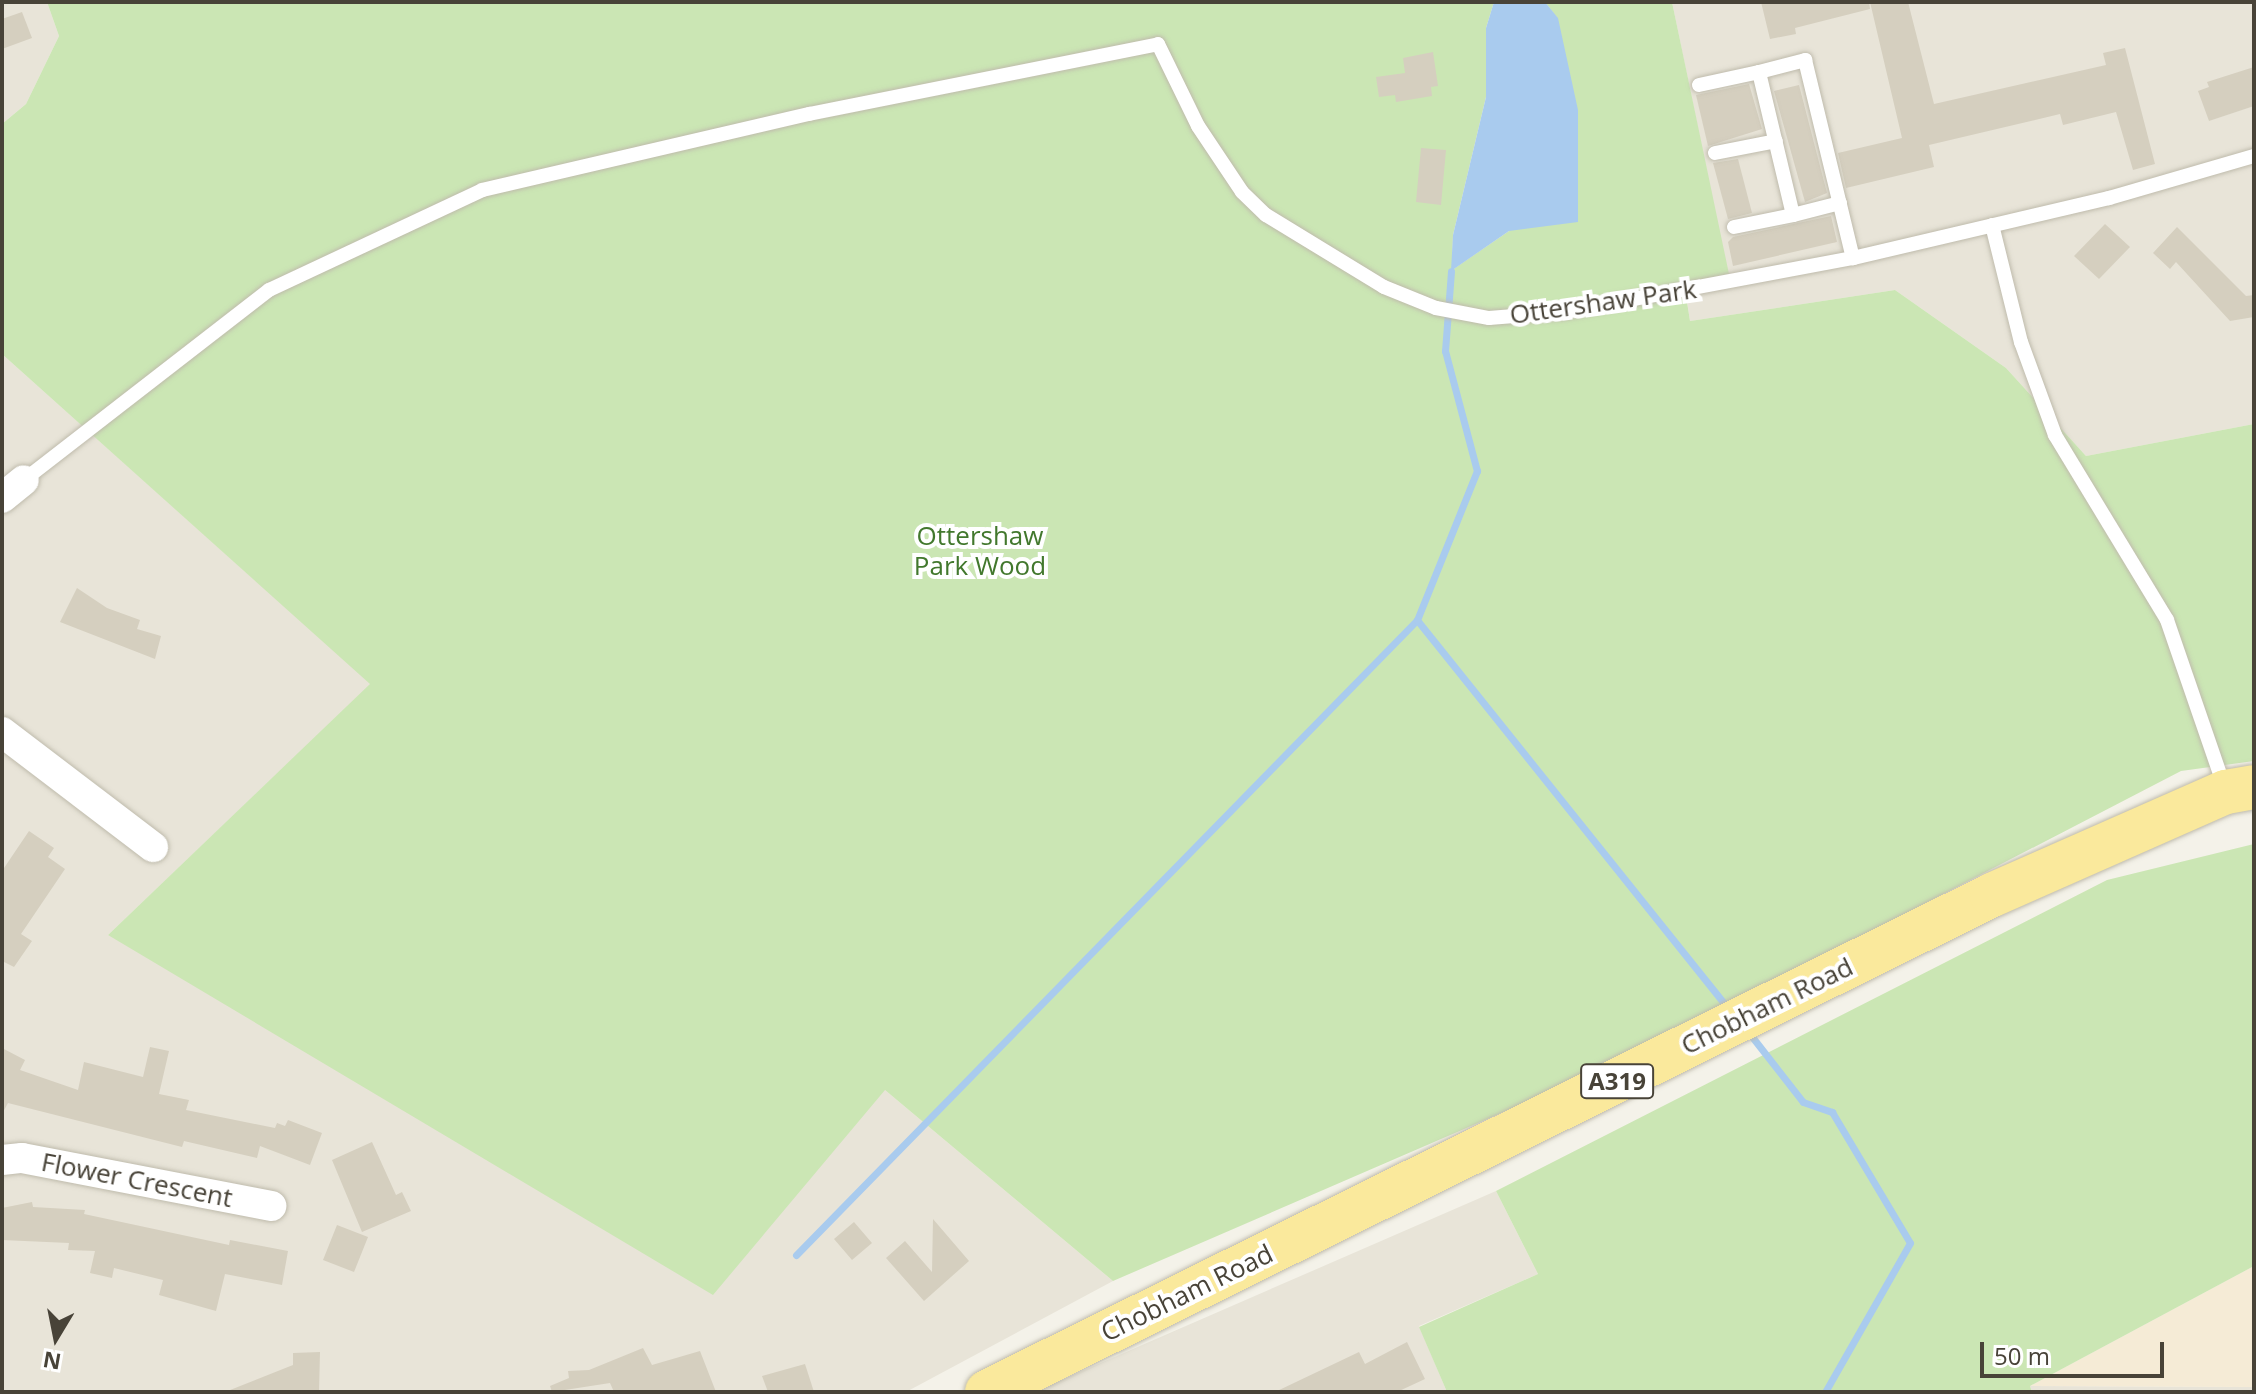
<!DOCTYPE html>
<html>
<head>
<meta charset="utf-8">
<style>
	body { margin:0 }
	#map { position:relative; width:2256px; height:1394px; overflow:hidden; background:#f4f2e9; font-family:"Open Sans",sans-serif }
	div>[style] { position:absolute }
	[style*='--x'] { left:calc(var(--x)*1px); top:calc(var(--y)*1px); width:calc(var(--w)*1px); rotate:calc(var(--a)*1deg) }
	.residential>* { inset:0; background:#e8e4d8 }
	.commercial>* { inset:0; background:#f5ebd6 }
	.green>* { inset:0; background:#cbe6b4 }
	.water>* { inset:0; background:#a9cbee }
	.stream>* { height:7px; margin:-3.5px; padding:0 3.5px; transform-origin:3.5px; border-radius:3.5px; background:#a9cbee }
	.building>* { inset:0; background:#d5cfbf }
	.roads { filter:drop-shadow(0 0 2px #bfbbac) drop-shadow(0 0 2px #bfbbac) }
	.lane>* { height:14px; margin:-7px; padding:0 7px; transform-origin:7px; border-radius:7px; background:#fff }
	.street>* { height:30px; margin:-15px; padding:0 15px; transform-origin:15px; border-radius:15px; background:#fff }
	.primary>* { height:44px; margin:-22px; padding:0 22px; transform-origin:22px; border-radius:22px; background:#fae99c }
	span { translate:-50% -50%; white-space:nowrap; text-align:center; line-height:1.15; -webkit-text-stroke:8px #fff; paint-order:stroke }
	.shield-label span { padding:2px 6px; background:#fff; border:2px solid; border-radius:6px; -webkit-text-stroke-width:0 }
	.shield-label { font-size:24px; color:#484338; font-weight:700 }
	.street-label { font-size:26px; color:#484338 }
	.park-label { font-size:26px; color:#42782d }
	.frame { position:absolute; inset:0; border:4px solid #484338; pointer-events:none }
	.north { position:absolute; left:16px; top:1298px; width:80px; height:80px; -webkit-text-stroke:6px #fff; paint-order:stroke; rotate:190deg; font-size:22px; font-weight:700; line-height:32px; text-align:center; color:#484338 }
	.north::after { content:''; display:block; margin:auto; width:28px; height:36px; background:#484338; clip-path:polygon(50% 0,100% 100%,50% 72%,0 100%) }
	.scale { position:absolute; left:1980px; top:1342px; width:184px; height:36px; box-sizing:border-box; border:4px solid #484338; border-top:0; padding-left:10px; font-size:24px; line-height:28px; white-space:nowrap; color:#484338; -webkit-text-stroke:6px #fff; paint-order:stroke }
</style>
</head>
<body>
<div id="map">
	<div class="residential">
		<div style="clip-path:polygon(2px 2px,47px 2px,59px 36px,26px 104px,2px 124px)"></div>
		<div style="clip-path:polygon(1672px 2px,2254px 2px,2254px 424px,2086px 456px,2006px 368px,1895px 290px,1690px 321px,1684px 282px,1728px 274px)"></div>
		<div style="clip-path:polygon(2px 354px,371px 684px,108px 935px,885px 1090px,1113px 1281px,906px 1392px,2px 1392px)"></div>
		<div style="clip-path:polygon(1496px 1191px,1538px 1274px,1419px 1326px,1447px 1392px,1034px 1392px)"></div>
		<div style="clip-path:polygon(2030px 1386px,2254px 1387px,2254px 1392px,2032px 1392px)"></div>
	</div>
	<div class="commercial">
		<div style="clip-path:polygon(2254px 1266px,2254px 1387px,2030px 1386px)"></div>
	</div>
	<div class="green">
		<div style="clip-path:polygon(47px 2px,1494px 2px,1486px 28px,1486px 97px,1453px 235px,1452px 270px,1509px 231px,1558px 19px,1545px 2px,1672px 2px,1729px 274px,1684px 283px,1690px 321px,1895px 290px,2006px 368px,2086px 456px,2254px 424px,2254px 761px,2181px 771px,1617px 1063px,1113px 1281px,885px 1090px,713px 1295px,108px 935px,370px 684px,2px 354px,2px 124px,26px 104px,59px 36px)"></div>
		<div style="clip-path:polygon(2254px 844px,2254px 1266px,2030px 1386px,2032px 1392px,1447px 1392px,1419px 1327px,1538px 1274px,1496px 1191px,2107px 880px)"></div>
	</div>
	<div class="water">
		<div style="clip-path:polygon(1494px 2px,1545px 2px,1558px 18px,1578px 110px,1578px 222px,1509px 231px,1451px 271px,1453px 235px,1486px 97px,1486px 28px)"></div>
	</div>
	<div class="stream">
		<div style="--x:1417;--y:620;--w:491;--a:51.3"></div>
		<div style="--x:1753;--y:1038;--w:81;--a:52"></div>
		<div style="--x:1803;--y:1102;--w:31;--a:19"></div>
		<div style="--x:1832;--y:1112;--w:152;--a:59.2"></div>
		<div style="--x:1910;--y:1243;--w:172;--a:119.7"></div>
		<div style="--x:796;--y:1255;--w:888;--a:-45.64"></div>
		<div style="--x:1417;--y:620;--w:161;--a:-68.1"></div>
		<div style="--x:1477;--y:471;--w:124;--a:-104.9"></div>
		<div style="--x:1445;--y:351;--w:80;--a:-85.7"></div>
	</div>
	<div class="building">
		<div style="clip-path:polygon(1761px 2px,1869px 2px,1870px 9px,1795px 28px,1796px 34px,1770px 39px)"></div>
		<div style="clip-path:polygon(1870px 2px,1908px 2px,1934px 104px,2106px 65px,2103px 53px,2125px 48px,2155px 164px,2133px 170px,2116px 112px,2063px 125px,2060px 114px,1929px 145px,1934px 167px,1846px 188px,1838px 153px,1902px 138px)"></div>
		<div style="clip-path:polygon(22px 12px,32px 38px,2px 49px,2px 19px)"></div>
		<div style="clip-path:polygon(1433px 52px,1438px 86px,1431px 87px,1432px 96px,1396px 102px,1395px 95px,1379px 97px,1376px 77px,1405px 73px,1403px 58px)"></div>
		<div style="clip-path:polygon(2254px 67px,2254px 106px,2209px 121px,2198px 91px,2209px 87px,2207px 82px)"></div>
		<div style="clip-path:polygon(1749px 84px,1762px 129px,1708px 146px,1696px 95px)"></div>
		<div style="clip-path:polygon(1799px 85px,1827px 193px,1805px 202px,1774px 91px)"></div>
		<div style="clip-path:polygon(1421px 148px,1446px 150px,1441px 205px,1416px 202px)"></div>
		<div style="clip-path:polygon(1738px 159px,1752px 213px,1728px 219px,1713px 163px)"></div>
		<div style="clip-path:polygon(1831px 216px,1837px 242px,1733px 266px,1728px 242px,1733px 237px)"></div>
		<div style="clip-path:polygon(2105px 224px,2130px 247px,2099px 279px,2074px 256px)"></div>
		<div style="clip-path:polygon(2177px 227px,2246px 296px,2254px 295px,2254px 317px,2230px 321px,2176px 262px,2170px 269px,2153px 253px)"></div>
		<div style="clip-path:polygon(77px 588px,107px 608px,140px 620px,137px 629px,161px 636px,155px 659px,60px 622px)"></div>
		<div style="clip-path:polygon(29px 831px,54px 848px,48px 857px,65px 869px,21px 934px,32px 941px,14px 967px,2px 961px,2px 871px)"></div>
		<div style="clip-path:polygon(150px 1047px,169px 1051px,159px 1094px,189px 1100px,186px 1110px,275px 1128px,277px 1123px,285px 1126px,288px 1120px,322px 1133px,310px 1165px,260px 1146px,257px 1158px,184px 1141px,182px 1147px,8px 1103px,2px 1114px,2px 1048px,25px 1060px,20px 1070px,78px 1090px,84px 1062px,143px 1077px)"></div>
		<div style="clip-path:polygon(372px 1142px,396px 1195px,402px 1192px,411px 1211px,362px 1232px,332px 1160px)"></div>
		<div style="clip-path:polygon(32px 1202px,33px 1207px,85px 1210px,84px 1214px,229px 1245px,230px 1240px,288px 1251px,282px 1285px,225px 1274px,216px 1311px,159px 1295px,163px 1280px,114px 1268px,112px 1278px,90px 1273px,95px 1251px,68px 1250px,69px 1243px,2px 1240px,2px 1208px)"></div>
		<div style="clip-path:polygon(933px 1219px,969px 1261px,924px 1301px,886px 1258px,905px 1241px,932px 1272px)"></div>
		<div style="clip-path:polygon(854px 1222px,872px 1243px,852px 1260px,834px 1239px)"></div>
		<div style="clip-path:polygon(337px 1225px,368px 1237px,354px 1272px,323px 1260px)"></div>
		<div style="clip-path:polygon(1407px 1342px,1425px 1379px,1397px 1392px,1275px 1392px,1359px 1352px,1365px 1364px)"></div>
		<div style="clip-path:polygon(643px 1348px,652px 1365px,700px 1351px,716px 1392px,614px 1392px,610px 1383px,552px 1392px,550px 1386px,569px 1378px,568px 1371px,589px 1370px)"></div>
		<div style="clip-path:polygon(320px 1352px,319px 1392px,225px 1392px,293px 1365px,293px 1353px)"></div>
		<div style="clip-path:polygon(805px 1364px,814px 1392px,768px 1392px,762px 1376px)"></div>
	</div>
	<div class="roads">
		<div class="lane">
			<div style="--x:1699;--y:85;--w:61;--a:-12.2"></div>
			<div style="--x:1715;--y:153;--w:62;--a:-11.1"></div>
			<div style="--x:1840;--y:203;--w:49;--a:165.7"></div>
			<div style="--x:1793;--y:215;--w:147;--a:-103.4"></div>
			<div style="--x:1759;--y:72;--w:48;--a:-14.6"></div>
			<div style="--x:1805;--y:60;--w:204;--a:76.4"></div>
			<div style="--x:1992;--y:225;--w:121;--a:76.1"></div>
			<div style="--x:2021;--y:342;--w:99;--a:69.9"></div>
			<div style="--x:2055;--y:435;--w:216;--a:58.8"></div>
			<div style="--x:2167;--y:620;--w:178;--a:71"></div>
			<div style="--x:1734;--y:227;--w:60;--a:-11.5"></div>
			<div style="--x:24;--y:480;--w:310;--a:-37.8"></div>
			<div style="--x:269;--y:290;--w:235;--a:-25.1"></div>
			<div style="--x:482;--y:190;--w:336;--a:-13.1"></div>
			<div style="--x:809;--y:114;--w:356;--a:-11.3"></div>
			<div style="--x:1158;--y:44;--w:91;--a:64"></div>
			<div style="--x:1198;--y:126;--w:79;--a:56.3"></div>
			<div style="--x:1242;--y:192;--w:33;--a:44"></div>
			<div style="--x:1266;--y:215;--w:138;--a:31.4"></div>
			<div style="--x:1384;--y:287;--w:56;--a:22"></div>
			<div style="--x:1436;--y:308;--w:54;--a:10.7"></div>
			<div style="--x:1489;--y:318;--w:75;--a:-4.6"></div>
			<div style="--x:1564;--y:312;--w:294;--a:-10.6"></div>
			<div style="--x:1853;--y:258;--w:263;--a:-13.2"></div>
			<div style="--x:2109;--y:198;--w:151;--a:-16.2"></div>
		</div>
		<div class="street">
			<div style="--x:2;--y:498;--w:28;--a:-39"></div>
			<div style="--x:2;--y:732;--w:190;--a:37.3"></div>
			<div style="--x:2;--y:1160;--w:20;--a:-6"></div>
			<div style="--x:22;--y:1158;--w:254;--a:10.9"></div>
		</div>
		<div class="primary">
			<div style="--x:987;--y:1392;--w:1121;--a:-26.31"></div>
			<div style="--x:1992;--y:895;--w:256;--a:-23.8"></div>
			<div style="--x:2226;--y:792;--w:28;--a:-10"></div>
		</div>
	</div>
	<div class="shield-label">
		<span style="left:1617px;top:1081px">A319</span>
	</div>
	<div class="street-label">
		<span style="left:1603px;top:302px;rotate:-8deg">Ottershaw Park</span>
		<span style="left:1767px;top:1006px;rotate:-26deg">Chobham Road</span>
		<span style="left:137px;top:1180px;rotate:11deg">Flower Crescent</span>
		<span style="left:1187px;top:1293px;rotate:-26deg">Chobham Road</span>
	</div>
	<div class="park-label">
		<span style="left:980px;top:551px">Ottershaw<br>Park Wood</span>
	</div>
	<div class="frame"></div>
	<div class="north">N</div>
	<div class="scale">50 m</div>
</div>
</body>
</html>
